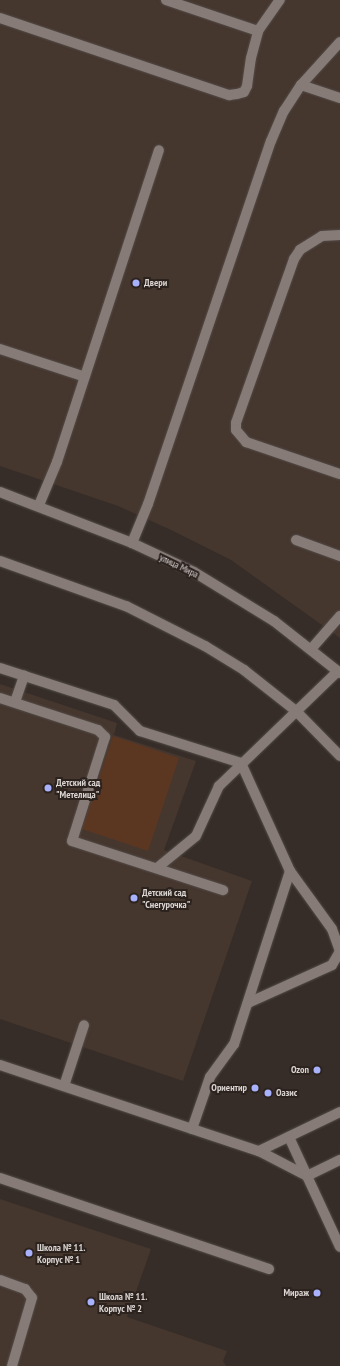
<!DOCTYPE html>
<html>
<head>
<meta charset="utf-8">
<style>
	body { margin:0 }
	#map { position:relative; width:340px; height:1366px; overflow:hidden; background:#362d28; font-family:"PT Sans Narrow",sans-serif }
	div>[style] { position:absolute }
	[style*='--x'] { left:calc(var(--x)*1px); top:calc(var(--y)*1px); width:calc(var(--w)*1px); rotate:calc(var(--a)*1deg) }
	.built>* { inset:0; background:#45362e }
	.green>* { inset:0; background:#5b3722 }
	.roads { filter:drop-shadow(0 0 1px #524b47) drop-shadow(0 0 1px #524b47) }
	.minor>* { height:10px; margin:-5px; padding:0 5px; transform-origin:5px; border-radius:5px; background:#867b76 }
	.dots>* { width:11px; height:11px; translate:-50% -50%; box-sizing:border-box; border:2px solid #2c231f; border-radius:50% }
	span { translate:-50% -50%; white-space:nowrap; text-align:center; line-height:1.15; -webkit-text-stroke:4px #2c231f; paint-order:stroke }
	.poi-label { font-size:10px; color:#dbd5d2; font-weight:700 }
	.left { translate:0 -50%; text-align:left }
	.right { translate:-100% -50%; text-align:right }
	.street-label { font-size:10px; color:#dbd5d2 }
</style>
</head>
<body>
<div id="map">
	<div class="built">
		<div style="clip-path:polygon(0 0,340px 0,340px 638px,231px 560px,171px 530px,118px 506px,0 466px)"></div>
		<div style="clip-path:polygon(0 684px,117px 723px,114px 735px,196px 761px,164px 850px,252px 881px,183px 1081px,0 1019px)"></div>
		<div style="clip-path:polygon(0 1199px,151px 1249px,127px 1317px,227px 1351px,223px 1361px,226px 1366px,0 1366px)"></div>
	</div>
	<div class="green">
		<div style="clip-path:polygon(113px 736px,179px 758px,148px 851px,82px 829px)"></div>
	</div>
	<div class="roads">
		<div class="minor">
			<div style="--x:166;--y:0;--w:97;--a:18.6"></div>
			<div style="--x:0;--y:18;--w:242;--a:18.6"></div>
			<div style="--x:229;--y:95;--w:8;--a:-7"></div>
			<div style="--x:237;--y:94;--w:7;--a:-16"></div>
			<div style="--x:244;--y:92;--w:7;--a:-63"></div>
			<div style="--x:247;--y:86;--w:28;--a:-82"></div>
			<div style="--x:251;--y:58;--w:28;--a:-75"></div>
			<div style="--x:258;--y:31;--w:38;--a:-55"></div>
			<div style="--x:301;--y:85;--w:41;--a:18.4"></div>
			<div style="--x:340;--y:235;--w:18;--a:177"></div>
			<div style="--x:322;--y:236;--w:26;--a:148"></div>
			<div style="--x:300;--y:250;--w:11;--a:124"></div>
			<div style="--x:294;--y:259;--w:174;--a:109.5"></div>
			<div style="--x:236;--y:423;--w:7;--a:90"></div>
			<div style="--x:236;--y:430;--w:16;--a:50"></div>
			<div style="--x:246;--y:442;--w:99;--a:18.8"></div>
			<div style="--x:0;--y:349;--w:89;--a:18.2"></div>
			<div style="--x:0;--y:492;--w:142;--a:21.1"></div>
			<div style="--x:132;--y:543;--w:68;--a:25.1"></div>
			<div style="--x:194;--y:572;--w:94;--a:31.5"></div>
			<div style="--x:274;--y:621;--w:84;--a:38.2"></div>
			<div style="--x:39;--y:505;--w:47;--a:-67.3"></div>
			<div style="--x:57;--y:462;--w:328;--a:-71.9"></div>
			<div style="--x:296;--y:540;--w:47;--a:20"></div>
			<div style="--x:132;--y:543;--w:42;--a:-67.7"></div>
			<div style="--x:148;--y:504;--w:383;--a:-71.3"></div>
			<div style="--x:271;--y:141;--w:33;--a:-67"></div>
			<div style="--x:284;--y:111;--w:31;--a:-57"></div>
			<div style="--x:301;--y:85;--w:58;--a:-47.8"></div>
			<div style="--x:0;--y:561;--w:134;--a:19.7"></div>
			<div style="--x:126;--y:606;--w:89;--a:26.9"></div>
			<div style="--x:205;--y:646;--w:46;--a:31.6"></div>
			<div style="--x:244;--y:670;--w:66;--a:38.3"></div>
			<div style="--x:296;--y:711;--w:63;--a:45.6"></div>
			<div style="--x:312;--y:648;--w:43;--a:-48.8"></div>
			<div style="--x:0;--y:668;--w:120;--a:18"></div>
			<div style="--x:114;--y:705;--w:37;--a:45"></div>
			<div style="--x:140;--y:731;--w:106;--a:17.6"></div>
			<div style="--x:241;--y:763;--w:119;--a:65.6"></div>
			<div style="--x:290;--y:871;--w:182;--a:107.9"></div>
			<div style="--x:234;--y:1044;--w:41;--a:126"></div>
			<div style="--x:210;--y:1077;--w:55;--a:109.1"></div>
			<div style="--x:0;--y:698;--w:103;--a:18.1"></div>
			<div style="--x:98;--y:730;--w:10;--a:45"></div>
			<div style="--x:105;--y:737;--w:109;--a:107.6"></div>
			<div style="--x:72;--y:841;--w:159;--a:18"></div>
			<div style="--x:15;--y:702;--w:28;--a:-71"></div>
			<div style="--x:157;--y:868;--w:50;--a:-39.4"></div>
			<div style="--x:196;--y:836;--w:55;--a:-65.3"></div>
			<div style="--x:219;--y:786;--w:165;--a:-44"></div>
			<div style="--x:248;--y:1003;--w:92;--a:-24.3"></div>
			<div style="--x:332;--y:965;--w:16;--a:-60"></div>
			<div style="--x:340;--y:951;--w:23;--a:-110"></div>
			<div style="--x:332;--y:929;--w:72;--a:-125.9"></div>
			<div style="--x:0;--y:1065;--w:273;--a:18.4"></div>
			<div style="--x:259;--y:1151;--w:54;--a:27.5"></div>
			<div style="--x:307;--y:1176;--w:78;--a:65.1"></div>
			<div style="--x:64;--y:1086;--w:64;--a:-71.8"></div>
			<div style="--x:289;--y:1137;--w:43;--a:65.2"></div>
			<div style="--x:307;--y:1176;--w:37;--a:-26"></div>
			<div style="--x:259;--y:1151;--w:90;--a:-25.7"></div>
			<div style="--x:0;--y:1178;--w:284;--a:18.7"></div>
			<div style="--x:0;--y:1280;--w:27;--a:20"></div>
			<div style="--x:25;--y:1289;--w:11;--a:52"></div>
			<div style="--x:32;--y:1298;--w:71;--a:106.4"></div>
		</div>
	</div>
	<div class="dots">
		<div style="left:136px;top:283px;background:#a7b1fc"></div>
		<div style="left:48px;top:788px;background:#a7b1fc"></div>
		<div style="left:134px;top:898px;background:#a7b1fc"></div>
		<div style="left:317px;top:1070px;background:#a7b1fc"></div>
		<div style="left:255px;top:1088px;background:#a7b1fc"></div>
		<div style="left:268px;top:1093px;background:#a7b1fc"></div>
		<div style="left:29px;top:1253px;background:#a7b1fc"></div>
		<div style="left:317px;top:1293px;background:#a7b1fc"></div>
		<div style="left:91px;top:1302px;background:#a7b1fc"></div>
	</div>
	<div class="poi-label">
		<span class="left" style="left:144px;top:283px">Двери</span>
		<span class="left" style="left:56px;top:788px">Детский сад<br>"Метелица"</span>
		<span class="left" style="left:142px;top:898px">Детский сад<br>"Снегурочка"</span>
		<span class="right" style="left:309px;top:1070px">Ozon</span>
		<span class="right" style="left:247px;top:1088px">Ориентир</span>
		<span class="left" style="left:276px;top:1093px">Оазис</span>
		<span class="left" style="left:37px;top:1253px">Школа № 11.<br>Корпус № 1</span>
		<span class="right" style="left:309px;top:1293px">Мираж</span>
		<span class="left" style="left:99px;top:1302px">Школа № 11.<br>Корпус № 2</span>
	</div>
	<div class="street-label">
		<span style="left:179px;top:566px;rotate:26deg">улица Мира</span>
	</div>
</div>
</body>
</html>
